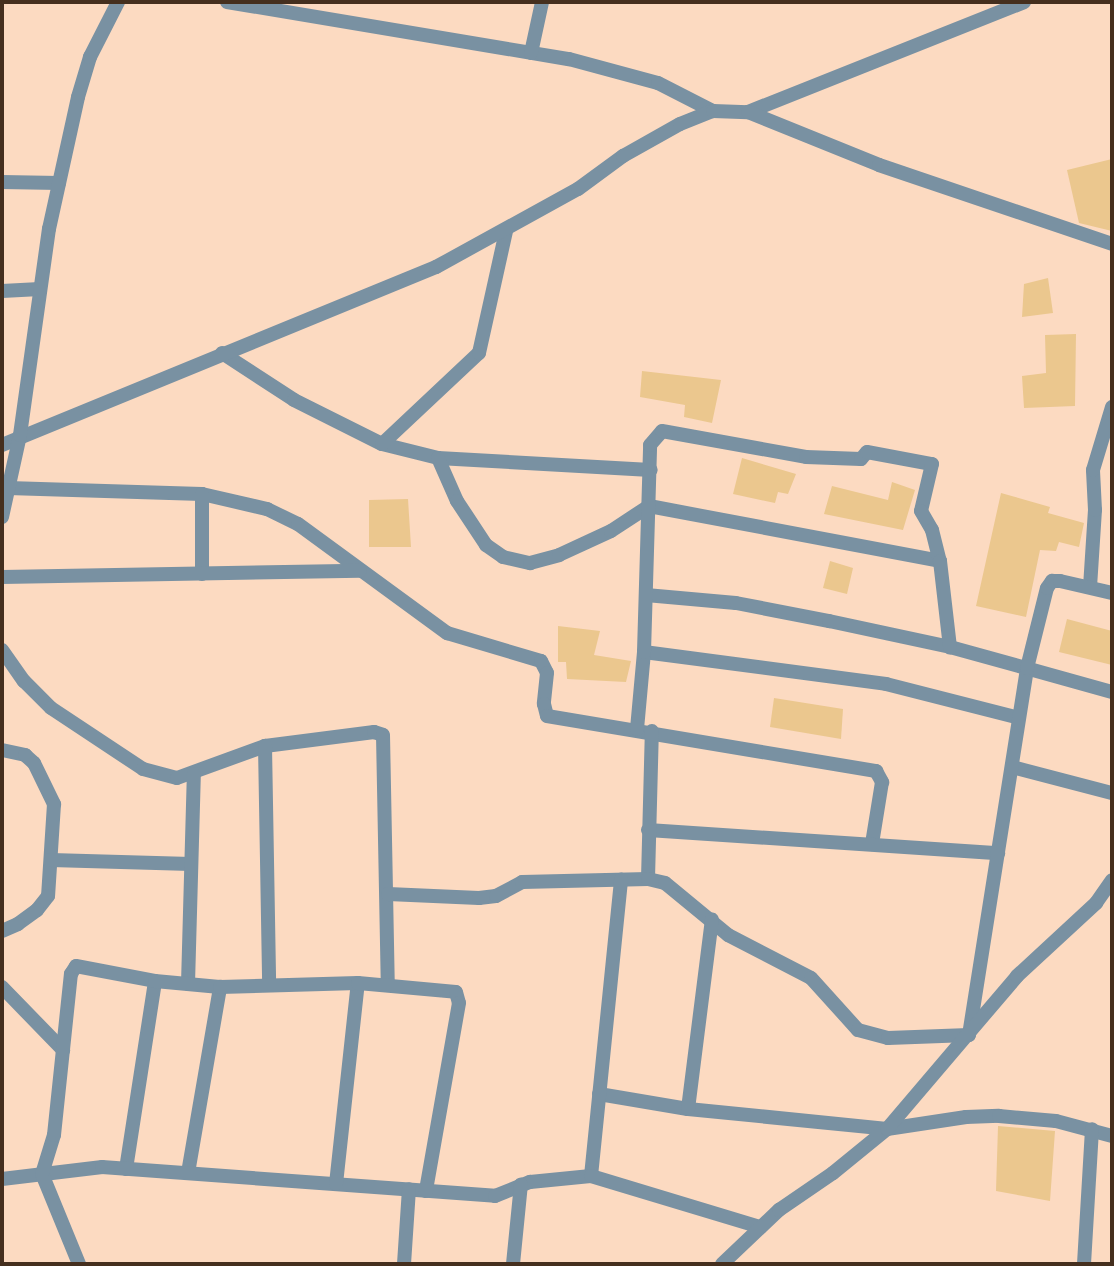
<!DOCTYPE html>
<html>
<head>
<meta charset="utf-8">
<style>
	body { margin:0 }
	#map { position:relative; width:1114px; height:1266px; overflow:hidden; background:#fcdac1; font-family:"Nunito Sans",sans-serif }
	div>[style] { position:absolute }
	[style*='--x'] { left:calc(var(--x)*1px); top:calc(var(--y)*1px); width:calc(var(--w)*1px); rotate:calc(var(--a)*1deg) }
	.building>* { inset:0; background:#ebc78e }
	.street>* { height:14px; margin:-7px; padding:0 7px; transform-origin:7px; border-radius:7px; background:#7991a2 }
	span { translate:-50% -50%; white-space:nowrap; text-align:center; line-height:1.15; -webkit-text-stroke:5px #f8ede4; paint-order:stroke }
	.frame { position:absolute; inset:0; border:4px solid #452f1e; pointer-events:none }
</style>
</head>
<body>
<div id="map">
	<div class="building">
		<div style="clip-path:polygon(1112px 159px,1112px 231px,1079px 223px,1067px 170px)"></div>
		<div style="clip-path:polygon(1048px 278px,1053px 313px,1022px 317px,1024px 284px)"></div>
		<div style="clip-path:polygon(1076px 334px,1075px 406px,1024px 408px,1022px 376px,1046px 373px,1045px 335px)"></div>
		<div style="clip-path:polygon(642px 371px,721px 380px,712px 423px,684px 417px,685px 405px,640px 397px)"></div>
		<div style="clip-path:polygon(742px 458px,796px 474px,788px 494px,778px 492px,775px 503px,733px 494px)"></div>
		<div style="clip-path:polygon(892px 482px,915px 490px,903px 530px,824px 514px,832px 486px,888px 500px)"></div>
		<div style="clip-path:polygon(1001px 493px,1050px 507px,1048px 513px,1084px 523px,1079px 547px,1059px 542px,1056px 551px,1040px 550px,1026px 617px,976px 606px)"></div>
		<div style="clip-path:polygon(408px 499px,411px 547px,369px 547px,369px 500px)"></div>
		<div style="clip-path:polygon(830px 561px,853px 568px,847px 594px,823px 588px)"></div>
		<div style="clip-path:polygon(1067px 619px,1112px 631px,1112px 665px,1059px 652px)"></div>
		<div style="clip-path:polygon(558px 626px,600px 631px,594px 655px,631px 661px,626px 682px,567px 679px,566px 662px,558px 662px)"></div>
		<div style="clip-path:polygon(774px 698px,843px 709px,841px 739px,770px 727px)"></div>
		<div style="clip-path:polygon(998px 1126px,1055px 1131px,1050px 1201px,996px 1191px)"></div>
	</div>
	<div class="street">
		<div style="--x:227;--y:2;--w:347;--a:9.5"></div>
		<div style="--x:569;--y:59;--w:92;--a:15.1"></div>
		<div style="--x:658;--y:83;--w:62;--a:27"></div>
		<div style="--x:531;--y:53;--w:52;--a:-77.8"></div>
		<div style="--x:748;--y:112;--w:297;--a:-21.7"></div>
		<div style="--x:2;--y:182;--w:57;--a:1"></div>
		<div style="--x:2;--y:291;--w:38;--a:-3"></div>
		<div style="--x:222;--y:353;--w:86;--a:33.1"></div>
		<div style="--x:294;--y:400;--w:98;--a:26.6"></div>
		<div style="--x:382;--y:444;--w:58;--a:14"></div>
		<div style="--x:438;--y:458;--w:213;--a:3.2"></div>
		<div style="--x:382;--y:444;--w:133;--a:-43.2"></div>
		<div style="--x:479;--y:353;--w:125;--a:-77.5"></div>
		<div style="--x:2;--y:445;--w:469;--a:-22.3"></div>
		<div style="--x:436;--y:267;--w:162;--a:-28.8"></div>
		<div style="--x:578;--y:189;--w:56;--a:-36.3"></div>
		<div style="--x:623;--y:156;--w:65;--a:-29.3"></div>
		<div style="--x:680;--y:124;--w:35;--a:-22"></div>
		<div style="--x:713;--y:111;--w:35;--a:2"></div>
		<div style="--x:748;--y:112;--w:141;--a:22"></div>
		<div style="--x:879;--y:165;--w:246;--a:18.7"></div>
		<div style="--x:438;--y:458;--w:47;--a:66.2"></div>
		<div style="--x:457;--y:501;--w:53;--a:56.6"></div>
		<div style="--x:486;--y:545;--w:21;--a:35"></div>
		<div style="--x:503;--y:557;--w:28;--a:13"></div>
		<div style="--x:530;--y:563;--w:30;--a:-15"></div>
		<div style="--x:559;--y:555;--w:57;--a:-24.8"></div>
		<div style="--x:611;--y:531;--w:45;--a:-33.3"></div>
		<div style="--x:649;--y:506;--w:296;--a:10.7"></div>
		<div style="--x:8;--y:488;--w:194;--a:1.8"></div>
		<div style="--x:202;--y:494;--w:67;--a:13"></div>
		<div style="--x:267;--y:509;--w:34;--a:26"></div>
		<div style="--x:298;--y:524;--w:185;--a:36.2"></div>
		<div style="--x:447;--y:633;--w:98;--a:16.6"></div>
		<div style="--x:541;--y:661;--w:13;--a:63"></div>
		<div style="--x:547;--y:673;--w:31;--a:96"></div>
		<div style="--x:544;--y:704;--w:12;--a:76"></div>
		<div style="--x:547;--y:716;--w:334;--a:9.5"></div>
		<div style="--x:876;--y:771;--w:13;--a:61"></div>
		<div style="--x:882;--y:782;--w:63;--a:99.2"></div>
		<div style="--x:2;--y:517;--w:84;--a:-77.6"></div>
		<div style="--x:20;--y:435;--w:208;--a:-82"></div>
		<div style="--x:49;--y:229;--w:135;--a:-77.6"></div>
		<div style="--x:78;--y:97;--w:42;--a:-73.3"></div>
		<div style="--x:90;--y:57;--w:62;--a:-63"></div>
		<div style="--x:202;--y:574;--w:80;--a:-90"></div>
		<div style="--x:2;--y:577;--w:358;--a:-1"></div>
		<div style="--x:1090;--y:587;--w:77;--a:-86.3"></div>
		<div style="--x:1095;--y:510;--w:40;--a:-92.9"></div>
		<div style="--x:1093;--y:470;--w:66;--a:-73.2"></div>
		<div style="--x:646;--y:595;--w:90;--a:5.1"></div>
		<div style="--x:736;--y:603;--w:95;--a:11"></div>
		<div style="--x:829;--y:621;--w:124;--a:12.1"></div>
		<div style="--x:950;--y:647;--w:168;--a:15.5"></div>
		<div style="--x:2;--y:650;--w:38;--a:55"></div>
		<div style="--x:24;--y:681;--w:38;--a:45"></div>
		<div style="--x:51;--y:708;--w:110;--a:33.5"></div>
		<div style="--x:143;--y:769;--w:35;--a:15"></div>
		<div style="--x:177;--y:778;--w:94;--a:-20"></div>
		<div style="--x:265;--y:746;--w:110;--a:-7.3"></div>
		<div style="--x:374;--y:732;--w:9;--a:18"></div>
		<div style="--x:383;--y:735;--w:250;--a:88.9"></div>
		<div style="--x:644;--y:652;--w:244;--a:7.5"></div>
		<div style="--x:886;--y:684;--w:137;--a:14.3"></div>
		<div style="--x:637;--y:729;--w:77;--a:-84.8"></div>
		<div style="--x:644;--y:652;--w:207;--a:-88.3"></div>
		<div style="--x:650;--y:445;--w:18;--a:-49"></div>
		<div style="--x:662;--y:431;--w:146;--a:10.2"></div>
		<div style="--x:806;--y:457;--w:55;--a:2.1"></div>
		<div style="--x:861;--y:459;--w:9;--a:-49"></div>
		<div style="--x:867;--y:452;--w:66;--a:10.5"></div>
		<div style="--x:932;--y:464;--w:48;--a:103.2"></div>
		<div style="--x:921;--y:511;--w:22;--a:60"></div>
		<div style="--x:932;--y:530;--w:32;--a:76"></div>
		<div style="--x:940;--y:561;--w:87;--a:83.4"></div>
		<div style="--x:265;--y:746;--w:239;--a:89"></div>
		<div style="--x:2;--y:750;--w:24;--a:12"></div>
		<div style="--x:25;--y:755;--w:12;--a:42"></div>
		<div style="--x:34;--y:763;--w:46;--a:64"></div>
		<div style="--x:54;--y:804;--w:92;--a:93.7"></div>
		<div style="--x:48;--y:896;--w:18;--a:128"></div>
		<div style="--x:37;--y:910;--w:24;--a:144"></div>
		<div style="--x:18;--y:924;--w:17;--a:156"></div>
		<div style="--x:1012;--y:767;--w:103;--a:14.6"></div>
		<div style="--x:648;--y:830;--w:351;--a:3.8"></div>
		<div style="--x:51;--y:860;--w:140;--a:1.6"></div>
		<div style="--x:648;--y:879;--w:148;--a:-88.5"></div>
		<div style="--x:388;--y:894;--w:91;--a:2.5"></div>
		<div style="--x:479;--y:898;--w:17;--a:-7"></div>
		<div style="--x:496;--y:896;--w:30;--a:-28"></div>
		<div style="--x:522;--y:882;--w:126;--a:-1.4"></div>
		<div style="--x:648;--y:879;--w:17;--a:13"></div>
		<div style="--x:665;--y:883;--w:82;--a:39.5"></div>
		<div style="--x:728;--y:935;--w:93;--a:27.4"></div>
		<div style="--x:811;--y:978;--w:70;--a:47.9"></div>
		<div style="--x:858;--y:1030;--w:31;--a:15"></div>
		<div style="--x:888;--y:1038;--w:81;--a:-2.1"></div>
		<div style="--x:969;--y:1035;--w:372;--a:-81"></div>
		<div style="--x:1027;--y:668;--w:82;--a:-76"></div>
		<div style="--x:1047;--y:588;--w:9;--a:-54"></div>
		<div style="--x:1052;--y:581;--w:8;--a:0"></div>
		<div style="--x:1060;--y:581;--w:53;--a:13"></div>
		<div style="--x:188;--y:984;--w:210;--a:-88.4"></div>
		<div style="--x:2;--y:987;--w:88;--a:45.9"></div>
		<div style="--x:599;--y:1094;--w:90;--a:9.6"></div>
		<div style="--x:688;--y:1109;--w:200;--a:5.7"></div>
		<div style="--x:887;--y:1129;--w:80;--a:-8.6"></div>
		<div style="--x:966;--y:1117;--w:33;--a:-2"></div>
		<div style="--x:999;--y:1116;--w:57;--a:5"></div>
		<div style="--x:1056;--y:1121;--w:58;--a:15"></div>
		<div style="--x:688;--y:1109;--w:191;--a:-82.8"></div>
		<div style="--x:126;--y:1169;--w:190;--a:-81.2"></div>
		<div style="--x:188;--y:1173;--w:189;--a:-80.2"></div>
		<div style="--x:591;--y:1176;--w:298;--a:-84.2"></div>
		<div style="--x:2;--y:1179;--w:101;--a:-6.8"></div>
		<div style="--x:102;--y:1167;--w:394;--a:4.2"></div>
		<div style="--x:495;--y:1196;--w:38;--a:-22"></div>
		<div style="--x:530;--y:1182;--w:61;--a:-5.6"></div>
		<div style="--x:591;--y:1176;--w:177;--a:16.8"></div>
		<div style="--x:336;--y:1184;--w:202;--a:-83.8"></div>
		<div style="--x:79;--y:1264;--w:97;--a:-112.3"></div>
		<div style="--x:42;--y:1174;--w:41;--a:-72.9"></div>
		<div style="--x:54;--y:1135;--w:162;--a:-84"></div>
		<div style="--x:71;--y:974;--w:9;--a:-58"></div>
		<div style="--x:76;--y:966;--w:80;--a:10.8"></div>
		<div style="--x:155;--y:981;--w:65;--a:5.3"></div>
		<div style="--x:220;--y:987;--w:138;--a:-1.7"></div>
		<div style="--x:358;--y:983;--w:98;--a:5.2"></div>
		<div style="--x:456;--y:992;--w:11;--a:75"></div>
		<div style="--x:459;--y:1003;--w:191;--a:100"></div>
		<div style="--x:404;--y:1264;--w:75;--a:-86.2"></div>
		<div style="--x:513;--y:1264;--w:80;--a:-84.3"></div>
		<div style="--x:722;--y:1264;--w:79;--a:-43.5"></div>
		<div style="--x:779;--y:1210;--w:65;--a:-34.4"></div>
		<div style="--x:833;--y:1173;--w:70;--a:-39.2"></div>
		<div style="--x:887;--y:1129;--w:201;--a:-49.6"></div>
		<div style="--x:1017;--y:976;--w:108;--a:-42.7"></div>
		<div style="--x:1096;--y:903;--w:28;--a:-55"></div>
		<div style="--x:1084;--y:1264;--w:135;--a:-86.6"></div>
	</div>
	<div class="frame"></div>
</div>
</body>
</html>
